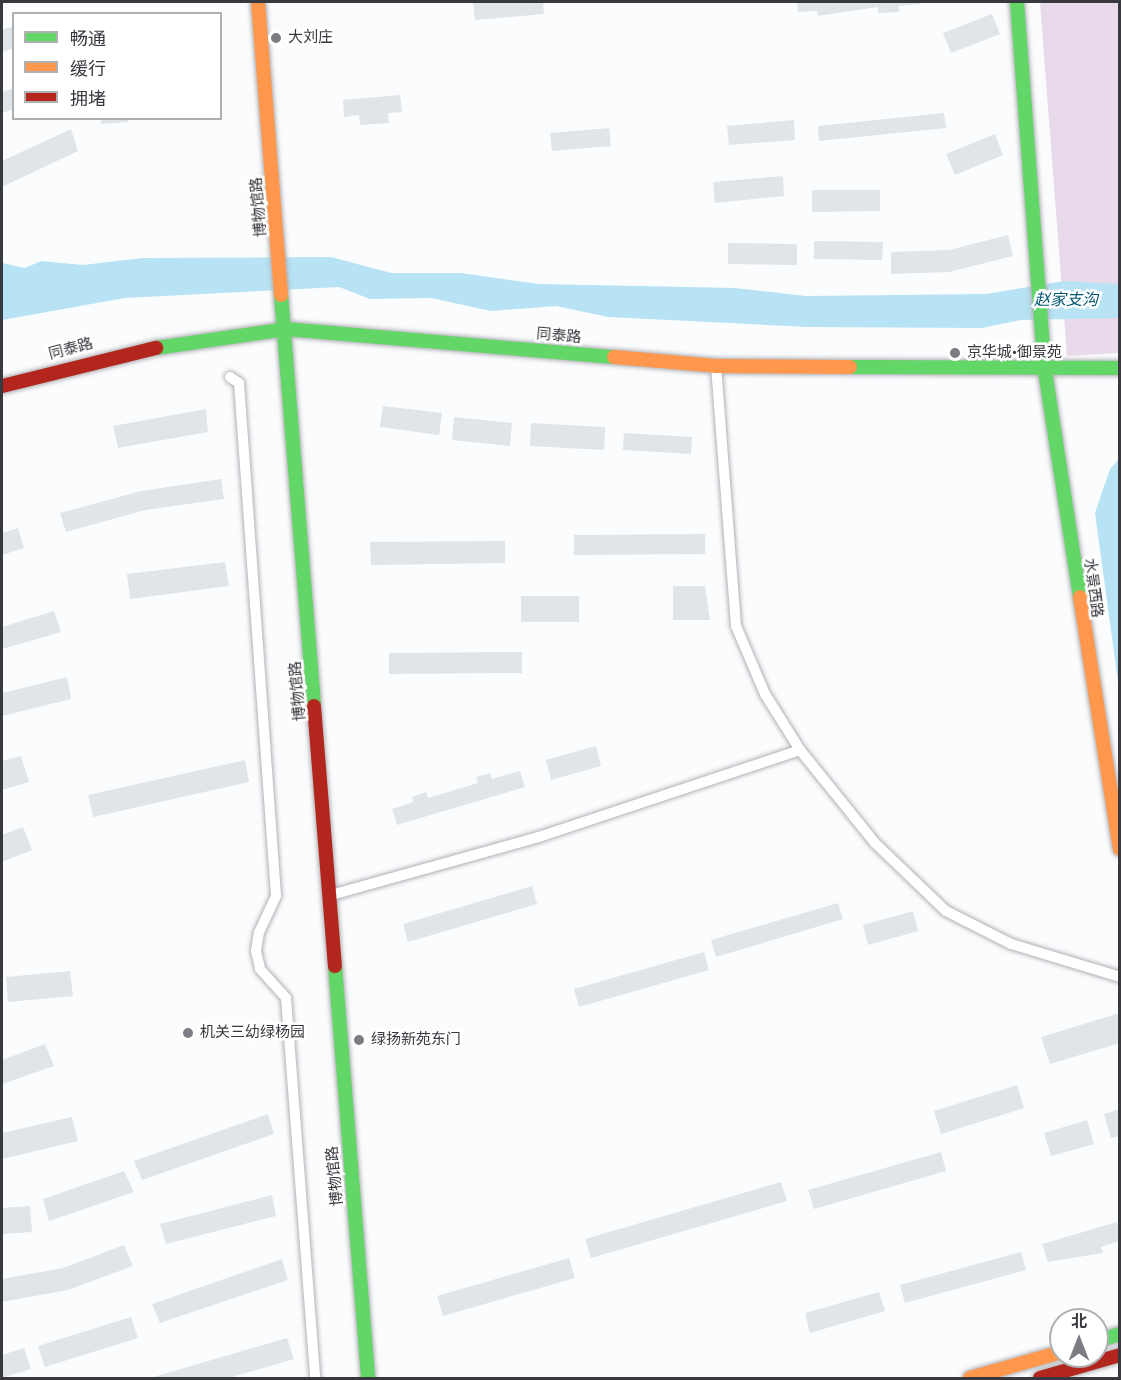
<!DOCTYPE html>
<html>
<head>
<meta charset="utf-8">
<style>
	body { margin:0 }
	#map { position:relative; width:1121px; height:1380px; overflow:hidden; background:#fbfcfd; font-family:Rubik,"Noto Sans SC",sans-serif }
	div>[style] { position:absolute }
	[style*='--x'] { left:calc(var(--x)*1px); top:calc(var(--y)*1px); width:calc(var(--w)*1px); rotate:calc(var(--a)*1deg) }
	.green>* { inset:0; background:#e9daeb }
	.water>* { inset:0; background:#b7e3f5 }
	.building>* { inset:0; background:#e0e5ea }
	.roads { filter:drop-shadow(0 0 2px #b1b2b6) drop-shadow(0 0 2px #b1b2b6) }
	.street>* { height:10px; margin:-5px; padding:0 5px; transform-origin:5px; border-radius:5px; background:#feffff }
	.fast>* { height:14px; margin:-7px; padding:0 7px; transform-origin:7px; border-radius:7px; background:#63d668 }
	.slow>* { height:14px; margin:-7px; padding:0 7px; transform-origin:7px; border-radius:7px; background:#ff974d }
	.jam>* { height:14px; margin:-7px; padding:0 7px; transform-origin:7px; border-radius:7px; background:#b3261e }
	.dots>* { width:16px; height:16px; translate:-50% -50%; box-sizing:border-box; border:3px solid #fff; border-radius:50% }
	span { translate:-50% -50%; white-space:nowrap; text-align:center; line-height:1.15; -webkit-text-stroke:5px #fff; paint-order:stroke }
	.poi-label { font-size:15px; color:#38393f }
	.left { translate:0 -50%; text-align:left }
	.street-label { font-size:15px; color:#38393f }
	.water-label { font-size:16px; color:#005771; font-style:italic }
	.frame { position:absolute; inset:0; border:3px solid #38393f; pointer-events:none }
	.legend { position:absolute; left:12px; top:12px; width:210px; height:108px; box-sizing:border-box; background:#fff; border:2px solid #afb0b2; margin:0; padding:8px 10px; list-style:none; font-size:18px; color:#38393f }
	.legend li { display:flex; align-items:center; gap:12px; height:30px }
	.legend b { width:30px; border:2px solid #afb0b2 }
	.north { position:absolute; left:1049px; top:1308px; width:60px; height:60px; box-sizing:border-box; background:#fff; border:2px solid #afb0b2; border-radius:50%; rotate:0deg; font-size:16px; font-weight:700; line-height:24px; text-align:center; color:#38393f }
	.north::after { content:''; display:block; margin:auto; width:21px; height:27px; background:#7c7d82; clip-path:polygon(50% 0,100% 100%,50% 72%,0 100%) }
</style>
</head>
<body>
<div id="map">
	<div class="green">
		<div style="clip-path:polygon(1040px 2px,1119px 2px,1119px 353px,1067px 356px)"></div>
	</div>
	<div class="water">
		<div style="clip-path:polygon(331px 257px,391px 273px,461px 273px,539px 284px,735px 288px,806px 296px,986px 294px,1064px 281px,1119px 284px,1120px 318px,1021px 320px,982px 328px,807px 327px,608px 317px,556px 306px,491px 311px,431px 298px,370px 299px,339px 287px,125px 298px,2px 320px,2px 263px,25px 268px,41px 261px,83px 265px,143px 258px)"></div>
		<div style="clip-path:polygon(1119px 459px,1119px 689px,1095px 513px,1110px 469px)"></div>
	</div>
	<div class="building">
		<div style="clip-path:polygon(473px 2px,543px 2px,544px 14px,475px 20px)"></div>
		<div style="clip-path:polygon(797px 2px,921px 2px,921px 4px,899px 6px,899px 12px,878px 13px,878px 7px,818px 16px,817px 11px,798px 12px)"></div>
		<div style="clip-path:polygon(992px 14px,1000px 34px,951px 53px,943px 33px)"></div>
		<div style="clip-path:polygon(14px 26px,14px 48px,2px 52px,2px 30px)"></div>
		<div style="clip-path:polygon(14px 88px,14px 109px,2px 113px,2px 92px)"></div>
		<div style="clip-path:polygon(400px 95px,402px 112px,388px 113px,389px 123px,360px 125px,359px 115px,344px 117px,343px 100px)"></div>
		<div style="clip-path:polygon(944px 113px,946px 128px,819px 141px,818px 126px)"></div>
		<div style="clip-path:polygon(101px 118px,128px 118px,128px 122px,101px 124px)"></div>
		<div style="clip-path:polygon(794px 120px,795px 140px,729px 145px,727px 126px)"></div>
		<div style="clip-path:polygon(609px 128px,611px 146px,552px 151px,550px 133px)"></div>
		<div style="clip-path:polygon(71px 129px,78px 151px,2px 187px,2px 161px)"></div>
		<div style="clip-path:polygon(995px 134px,1003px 155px,955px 175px,946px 154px)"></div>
		<div style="clip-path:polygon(783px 176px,784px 196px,715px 203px,713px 182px)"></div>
		<div style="clip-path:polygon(812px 190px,880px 190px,880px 211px,812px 212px)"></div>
		<div style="clip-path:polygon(1008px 235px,1013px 256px,949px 272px,891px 274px,891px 252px,949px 250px)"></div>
		<div style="clip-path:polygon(814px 241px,883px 242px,882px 260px,814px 259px)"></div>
		<div style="clip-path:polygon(728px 243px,797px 244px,797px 265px,728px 264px)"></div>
		<div style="clip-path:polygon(383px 406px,442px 413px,439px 435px,380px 427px)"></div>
		<div style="clip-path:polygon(206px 409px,208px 432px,118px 448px,113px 426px)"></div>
		<div style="clip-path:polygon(454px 417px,512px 423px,510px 446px,452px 440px)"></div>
		<div style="clip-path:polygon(531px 423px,605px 427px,604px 450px,530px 446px)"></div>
		<div style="clip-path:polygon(624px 433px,692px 437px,691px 454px,623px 450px)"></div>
		<div style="clip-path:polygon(221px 479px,224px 499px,145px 510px,66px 532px,60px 513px,141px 491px)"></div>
		<div style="clip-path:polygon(18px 528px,24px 548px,2px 555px,2px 533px)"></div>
		<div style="clip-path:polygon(705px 534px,705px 554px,574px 555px,574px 535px)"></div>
		<div style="clip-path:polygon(505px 541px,505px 563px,371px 565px,370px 542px)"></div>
		<div style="clip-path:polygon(225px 562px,229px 586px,130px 599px,127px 574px)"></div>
		<div style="clip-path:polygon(673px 586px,705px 586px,710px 620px,673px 620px)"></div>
		<div style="clip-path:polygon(521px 596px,579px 596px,579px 622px,521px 622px)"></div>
		<div style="clip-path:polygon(54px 611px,61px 632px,2px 649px,2px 627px)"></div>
		<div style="clip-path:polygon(522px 652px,522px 673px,389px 674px,389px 653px)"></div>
		<div style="clip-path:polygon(67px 677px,71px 699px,2px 716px,2px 693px)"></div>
		<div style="clip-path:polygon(596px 746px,601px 766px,551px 780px,546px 760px)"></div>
		<div style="clip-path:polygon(21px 756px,29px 782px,2px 790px,2px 761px)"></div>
		<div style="clip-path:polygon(245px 760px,249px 782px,93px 817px,88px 795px)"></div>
		<div style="clip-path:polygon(520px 771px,525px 787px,397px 825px,392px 809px,413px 802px,412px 797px,426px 792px,428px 798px,478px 783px,476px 777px,490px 773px,492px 779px)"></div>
		<div style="clip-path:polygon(23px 827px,32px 850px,2px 862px,2px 835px)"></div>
		<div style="clip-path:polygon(532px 886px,537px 904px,408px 942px,403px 924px)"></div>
		<div style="clip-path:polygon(838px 903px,843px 919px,716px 957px,711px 940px)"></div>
		<div style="clip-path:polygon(913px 911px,918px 931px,868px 945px,863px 925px)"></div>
		<div style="clip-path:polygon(704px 952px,709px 970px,579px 1007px,574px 989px)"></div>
		<div style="clip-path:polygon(70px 971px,73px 996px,8px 1002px,6px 977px)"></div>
		<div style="clip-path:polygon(1120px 1013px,1120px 1043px,1050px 1064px,1041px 1037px)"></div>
		<div style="clip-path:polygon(45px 1044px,54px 1066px,2px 1084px,2px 1060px)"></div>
		<div style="clip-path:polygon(1017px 1085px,1024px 1108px,941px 1134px,934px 1111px)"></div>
		<div style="clip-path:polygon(1120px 1109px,1120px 1136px,1111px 1138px,1104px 1114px)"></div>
		<div style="clip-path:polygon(268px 1114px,274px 1134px,142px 1180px,134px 1161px)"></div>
		<div style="clip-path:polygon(72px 1117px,78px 1141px,2px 1159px,2px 1133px)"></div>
		<div style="clip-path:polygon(1087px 1120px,1094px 1144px,1051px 1156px,1044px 1133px)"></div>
		<div style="clip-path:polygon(941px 1152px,946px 1171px,814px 1209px,808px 1190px)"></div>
		<div style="clip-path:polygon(124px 1171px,134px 1192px,49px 1221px,43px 1199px)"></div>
		<div style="clip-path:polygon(781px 1182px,787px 1201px,591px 1258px,585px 1239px)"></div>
		<div style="clip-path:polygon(272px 1195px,276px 1216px,166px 1244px,160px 1224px)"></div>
		<div style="clip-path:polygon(30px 1206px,32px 1232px,2px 1234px,2px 1208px)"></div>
		<div style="clip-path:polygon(1117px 1222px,1120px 1241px,1101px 1247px,1103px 1253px,1048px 1262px,1042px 1244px)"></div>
		<div style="clip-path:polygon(124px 1245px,133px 1266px,68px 1290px,2px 1302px,2px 1279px,63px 1268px)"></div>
		<div style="clip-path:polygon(1021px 1252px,1026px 1270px,905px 1303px,900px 1285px)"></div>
		<div style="clip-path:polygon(569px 1258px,575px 1278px,443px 1316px,437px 1296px)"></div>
		<div style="clip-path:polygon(282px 1259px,288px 1280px,160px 1323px,152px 1304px)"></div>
		<div style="clip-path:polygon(879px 1292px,885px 1311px,810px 1333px,805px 1313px)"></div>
		<div style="clip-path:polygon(131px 1317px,138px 1338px,45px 1367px,38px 1346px)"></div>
		<div style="clip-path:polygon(287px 1338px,294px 1359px,229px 1378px,150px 1378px)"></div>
		<div style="clip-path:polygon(24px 1348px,31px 1369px,2px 1378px,2px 1355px)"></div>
	</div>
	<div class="roads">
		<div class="street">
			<div style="--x:716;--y:366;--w:261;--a:85.6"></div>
			<div style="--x:736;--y:626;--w:74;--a:66.9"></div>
			<div style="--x:765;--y:694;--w:66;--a:58"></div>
			<div style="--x:800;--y:750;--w:119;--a:51.1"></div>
			<div style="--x:875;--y:843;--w:98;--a:43.8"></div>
			<div style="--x:946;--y:911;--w:73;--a:26.9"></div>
			<div style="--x:1011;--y:944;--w:114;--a:16.8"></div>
			<div style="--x:230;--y:377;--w:11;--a:34"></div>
			<div style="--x:239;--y:383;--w:514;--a:85.87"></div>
			<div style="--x:276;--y:896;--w:40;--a:115"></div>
			<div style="--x:259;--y:932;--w:19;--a:99"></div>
			<div style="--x:256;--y:951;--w:18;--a:77"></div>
			<div style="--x:260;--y:969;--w:39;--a:48"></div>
			<div style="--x:286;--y:998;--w:381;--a:85.6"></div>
			<div style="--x:331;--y:895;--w:216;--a:-15.6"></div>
			<div style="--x:539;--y:837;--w:275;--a:-18.4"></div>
		</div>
		<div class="fast">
			<div style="--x:1017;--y:2;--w:370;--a:85.7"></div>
			<div style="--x:1045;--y:371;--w:229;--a:81.2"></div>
			<div style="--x:281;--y:295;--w:412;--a:85.4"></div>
			<div style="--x:156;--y:348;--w:131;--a:-8.3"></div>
			<div style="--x:286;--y:329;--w:329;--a:4.9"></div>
			<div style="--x:850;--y:367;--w:270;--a:0.2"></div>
			<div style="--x:335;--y:966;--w:413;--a:85.4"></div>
			<div style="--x:1097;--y:1341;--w:24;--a:-17"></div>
		</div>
		<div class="slow">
			<div style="--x:258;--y:2;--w:294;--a:85.5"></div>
			<div style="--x:614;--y:357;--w:102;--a:5"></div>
			<div style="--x:716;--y:366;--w:134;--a:0.4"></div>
			<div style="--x:1080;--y:597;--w:255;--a:81"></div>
			<div style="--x:970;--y:1378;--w:95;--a:-15.9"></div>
		</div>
		<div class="jam">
			<div style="--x:2;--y:386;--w:159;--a:-13.9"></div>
			<div style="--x:314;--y:706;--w:261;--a:85.4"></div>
			<div style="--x:1040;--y:1378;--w:83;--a:-16"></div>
		</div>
	</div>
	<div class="dots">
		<div style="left:276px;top:38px;background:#7c7d82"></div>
		<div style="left:955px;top:353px;background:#7c7d82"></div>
		<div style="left:188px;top:1033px;background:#7c7d82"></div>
		<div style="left:359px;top:1040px;background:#7c7d82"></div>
	</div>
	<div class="poi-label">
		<span class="left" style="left:288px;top:38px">大刘庄</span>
		<span class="left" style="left:967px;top:353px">京华城·御景苑</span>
		<span class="left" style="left:200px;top:1033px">机关三幼绿杨园</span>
		<span class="left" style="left:371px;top:1040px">绿扬新苑东门</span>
	</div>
	<div class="street-label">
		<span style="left:259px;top:207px;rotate:-95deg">博物馆路</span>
		<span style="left:559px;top:336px;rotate:5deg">同泰路</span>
		<span style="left:71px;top:349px;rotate:-15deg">同泰路</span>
		<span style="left:1093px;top:588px;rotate:82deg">水景西路</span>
		<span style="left:298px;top:691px;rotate:-95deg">博物馆路</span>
		<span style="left:335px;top:1176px;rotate:-95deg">博物馆路</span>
	</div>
	<div class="water-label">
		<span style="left:1066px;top:300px">赵家支沟</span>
	</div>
	<div class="frame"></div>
	<ul class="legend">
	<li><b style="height:8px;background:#63d668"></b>畅通</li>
	<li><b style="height:8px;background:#ff974d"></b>缓行</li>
	<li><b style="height:8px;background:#b3261e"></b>拥堵</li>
	</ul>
	<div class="north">北</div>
</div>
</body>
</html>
